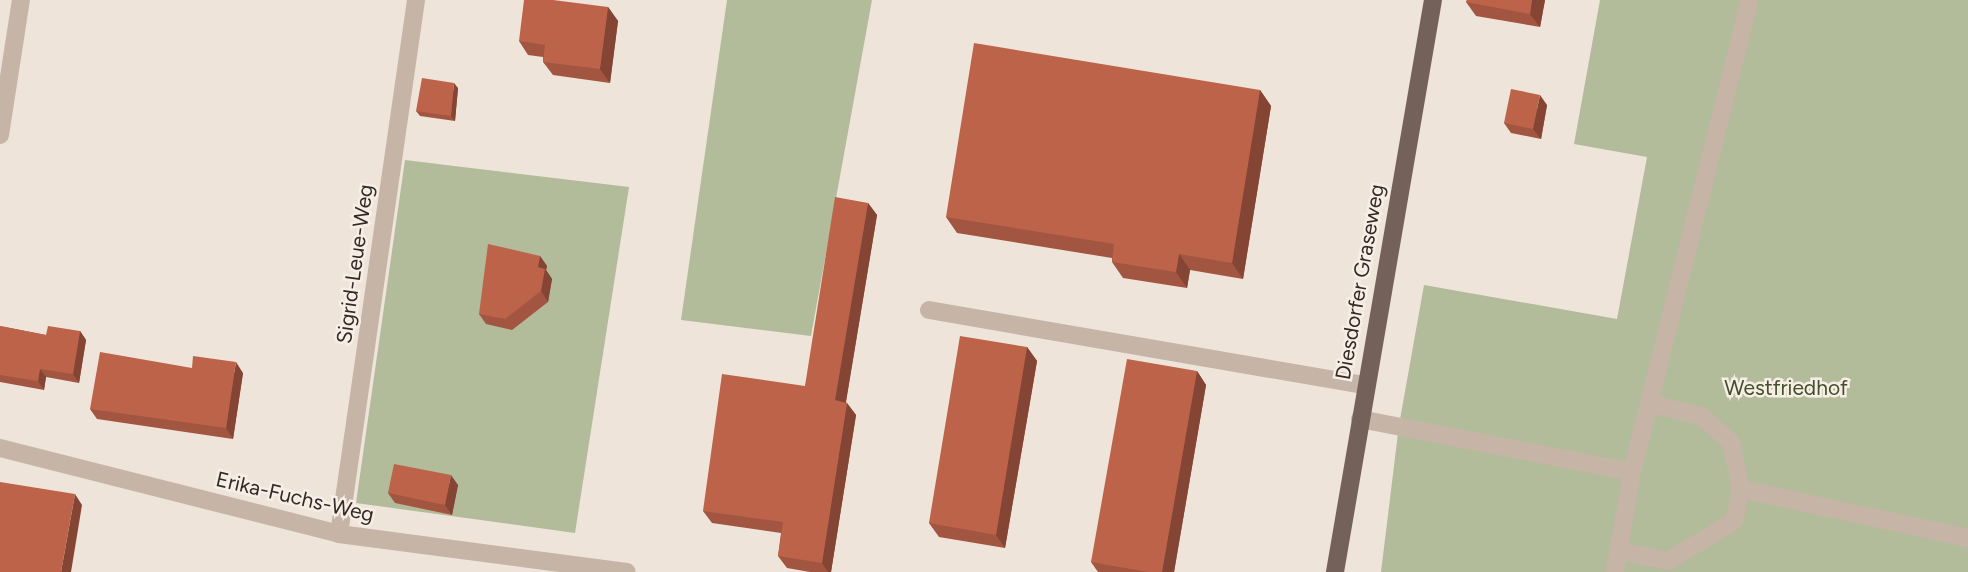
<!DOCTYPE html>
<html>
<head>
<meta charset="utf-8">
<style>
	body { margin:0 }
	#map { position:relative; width:1968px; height:572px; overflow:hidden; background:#efe4d9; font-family:Figtree,sans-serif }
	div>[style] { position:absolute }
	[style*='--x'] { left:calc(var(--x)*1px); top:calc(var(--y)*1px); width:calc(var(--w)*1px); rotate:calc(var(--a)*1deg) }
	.green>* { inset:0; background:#b2bc9b }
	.minor>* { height:18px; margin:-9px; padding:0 9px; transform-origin:9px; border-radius:9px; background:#c6b4a7 }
	.major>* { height:18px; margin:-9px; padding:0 9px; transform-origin:9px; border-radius:9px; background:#746159 }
	.wall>* { inset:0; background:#a25540 }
	.shaded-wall>* { inset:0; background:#844534 }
	.building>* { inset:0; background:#bc634a }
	span { translate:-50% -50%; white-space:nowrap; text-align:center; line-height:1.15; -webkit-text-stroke:5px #f7eee5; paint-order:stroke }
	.street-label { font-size:21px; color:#332a27 }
	.park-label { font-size:21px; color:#434f2c }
</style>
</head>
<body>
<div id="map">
	<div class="green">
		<div style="clip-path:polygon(727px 0,872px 0,811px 336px,681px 320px)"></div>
		<div style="clip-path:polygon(1600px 0,1968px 0,1968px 572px,1381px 572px,1399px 425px,1424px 285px,1617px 319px,1647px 157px,1574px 144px)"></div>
		<div style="clip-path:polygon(405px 160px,629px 187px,575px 533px,356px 503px)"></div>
	</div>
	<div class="minor">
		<div style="--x:0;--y:135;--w:137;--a:-81.2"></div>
		<div style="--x:929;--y:310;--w:442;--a:9.8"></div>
		<div style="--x:1652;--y:404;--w:50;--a:13.8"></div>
		<div style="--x:1701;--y:416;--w:40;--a:41"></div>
		<div style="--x:1731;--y:442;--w:48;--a:78"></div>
		<div style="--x:1741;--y:489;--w:232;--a:12.2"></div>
		<div style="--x:1360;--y:419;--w:277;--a:11"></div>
		<div style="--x:0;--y:448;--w:350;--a:14.2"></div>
		<div style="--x:339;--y:534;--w:290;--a:7.5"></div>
		<div style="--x:339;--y:534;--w:540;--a:-81.79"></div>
		<div style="--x:1619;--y:551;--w:50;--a:11.5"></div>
		<div style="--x:1668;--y:561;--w:77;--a:-31.2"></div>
		<div style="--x:1734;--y:521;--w:33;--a:-78"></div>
		<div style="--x:1615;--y:572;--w:101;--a:-80.4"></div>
		<div style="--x:1632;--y:472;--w:487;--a:-76"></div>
	</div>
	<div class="major">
		<div style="--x:1335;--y:572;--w:580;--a:-80.28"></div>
	</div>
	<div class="wall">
		<div style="clip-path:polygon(1467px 0,1545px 0,1540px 27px,1476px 16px,1466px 2px)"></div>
		<div style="clip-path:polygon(608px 7px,618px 21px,610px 83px,553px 75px,543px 62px,543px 57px,528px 55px,519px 41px)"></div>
		<div style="clip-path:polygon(458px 88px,455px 121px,420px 116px,416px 111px)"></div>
		<div style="clip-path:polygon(1260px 90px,1271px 106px,1243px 279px,1190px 270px,1187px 288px,1123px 278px,1112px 262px,1112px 258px,957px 233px,946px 217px)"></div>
		<div style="clip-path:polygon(1547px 105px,1541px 139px,1511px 133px,1504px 123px)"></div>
		<div style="clip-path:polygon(868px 203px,877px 215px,846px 402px,856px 415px,831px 572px,810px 572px,787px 568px,778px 556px,781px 533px,712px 523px,703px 511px,805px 386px)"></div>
		<div style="clip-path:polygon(540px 256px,547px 266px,546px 270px,552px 279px,548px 302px,512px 330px,486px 324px,479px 314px)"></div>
		<div style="clip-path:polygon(0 326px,46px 335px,80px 331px,86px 340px,79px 383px,46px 377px,44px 390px,0 382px)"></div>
		<div style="clip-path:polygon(1027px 347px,1037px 361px,1005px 548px,939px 537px,929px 523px)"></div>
		<div style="clip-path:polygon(192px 368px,243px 373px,233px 439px,97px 419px,90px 409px)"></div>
		<div style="clip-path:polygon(1197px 371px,1206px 385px,1174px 572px,1098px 572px,1091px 562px)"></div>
		<div style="clip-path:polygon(458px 485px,452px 515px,395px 503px,388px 493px)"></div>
	</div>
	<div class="shaded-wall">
		<div style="clip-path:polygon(1532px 0,1545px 0,1540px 27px,1530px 14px)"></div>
		<div style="clip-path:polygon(608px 7px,618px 21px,610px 83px,600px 69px)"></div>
		<div style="clip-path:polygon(454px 83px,458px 88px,455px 121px,451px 116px)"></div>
		<div style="clip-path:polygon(1260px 90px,1271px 106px,1243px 279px,1232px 263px)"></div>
		<div style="clip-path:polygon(1540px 95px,1547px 105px,1541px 139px,1533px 129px)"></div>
		<div style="clip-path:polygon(868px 203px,877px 215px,844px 413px,835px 400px)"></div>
		<div style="clip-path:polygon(1179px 254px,1190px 270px,1187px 288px,1176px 272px)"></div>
		<div style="clip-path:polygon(540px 256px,547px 266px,546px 270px,552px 279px,548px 302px,541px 291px,538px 267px)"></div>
		<div style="clip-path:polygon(80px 331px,86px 340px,79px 383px,73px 374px)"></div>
		<div style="clip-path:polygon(1027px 347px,1037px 361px,1005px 548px,996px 535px)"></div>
		<div style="clip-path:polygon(236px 362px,243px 373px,233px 439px,226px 428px)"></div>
		<div style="clip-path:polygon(40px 369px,46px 377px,44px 390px,38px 381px)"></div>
		<div style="clip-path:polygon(1197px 371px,1206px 385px,1174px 572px,1162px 572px)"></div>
		<div style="clip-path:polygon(847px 403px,856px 415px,831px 572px,828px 572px,822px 563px)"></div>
		<div style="clip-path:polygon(451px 475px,458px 485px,452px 515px,445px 505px)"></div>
		<div style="clip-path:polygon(75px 494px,82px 505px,71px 572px,61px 572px)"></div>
	</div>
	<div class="building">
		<div style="clip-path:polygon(524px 0,553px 0,608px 7px,600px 69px,543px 62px,545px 45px,519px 41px)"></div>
		<div style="clip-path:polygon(1467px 0,1532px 0,1530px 14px,1466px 2px)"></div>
		<div style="clip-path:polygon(974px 43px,1260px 90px,1232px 263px,1179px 254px,1176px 272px,1112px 262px,1114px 244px,946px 217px)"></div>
		<div style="clip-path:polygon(422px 78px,454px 83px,451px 116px,416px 111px)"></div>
		<div style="clip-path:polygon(1511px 89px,1540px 95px,1533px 129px,1504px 123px)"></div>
		<div style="clip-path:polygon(835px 197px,868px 203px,835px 400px,847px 403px,822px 563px,778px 556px,783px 522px,703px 511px,722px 374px,805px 386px)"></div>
		<div style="clip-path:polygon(488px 244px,540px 256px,538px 267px,545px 269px,541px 291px,505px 319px,479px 314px)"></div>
		<div style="clip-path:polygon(0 326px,46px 335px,48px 326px,80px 331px,73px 374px,40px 369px,38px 381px,0 375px)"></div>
		<div style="clip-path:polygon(960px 336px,1027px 347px,996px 535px,929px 523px)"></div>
		<div style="clip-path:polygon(100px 352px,192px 368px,193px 356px,236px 362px,226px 428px,90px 409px)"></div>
		<div style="clip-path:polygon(1127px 359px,1197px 371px,1162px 572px,1148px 572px,1091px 562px)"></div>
		<div style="clip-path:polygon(394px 464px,451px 475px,445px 505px,388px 493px)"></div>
		<div style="clip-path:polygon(0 482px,75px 494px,61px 572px,0 572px)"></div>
	</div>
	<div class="street-label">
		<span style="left:355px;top:264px;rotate:-82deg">Sigrid-Leue-Weg</span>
		<span style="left:1360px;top:282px;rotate:-80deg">Diesdorfer Graseweg</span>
		<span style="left:295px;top:497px;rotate:13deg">Erika-Fuchs-Weg</span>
	</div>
	<div class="park-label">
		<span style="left:1786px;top:388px">Westfriedhof</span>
	</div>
</div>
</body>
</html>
